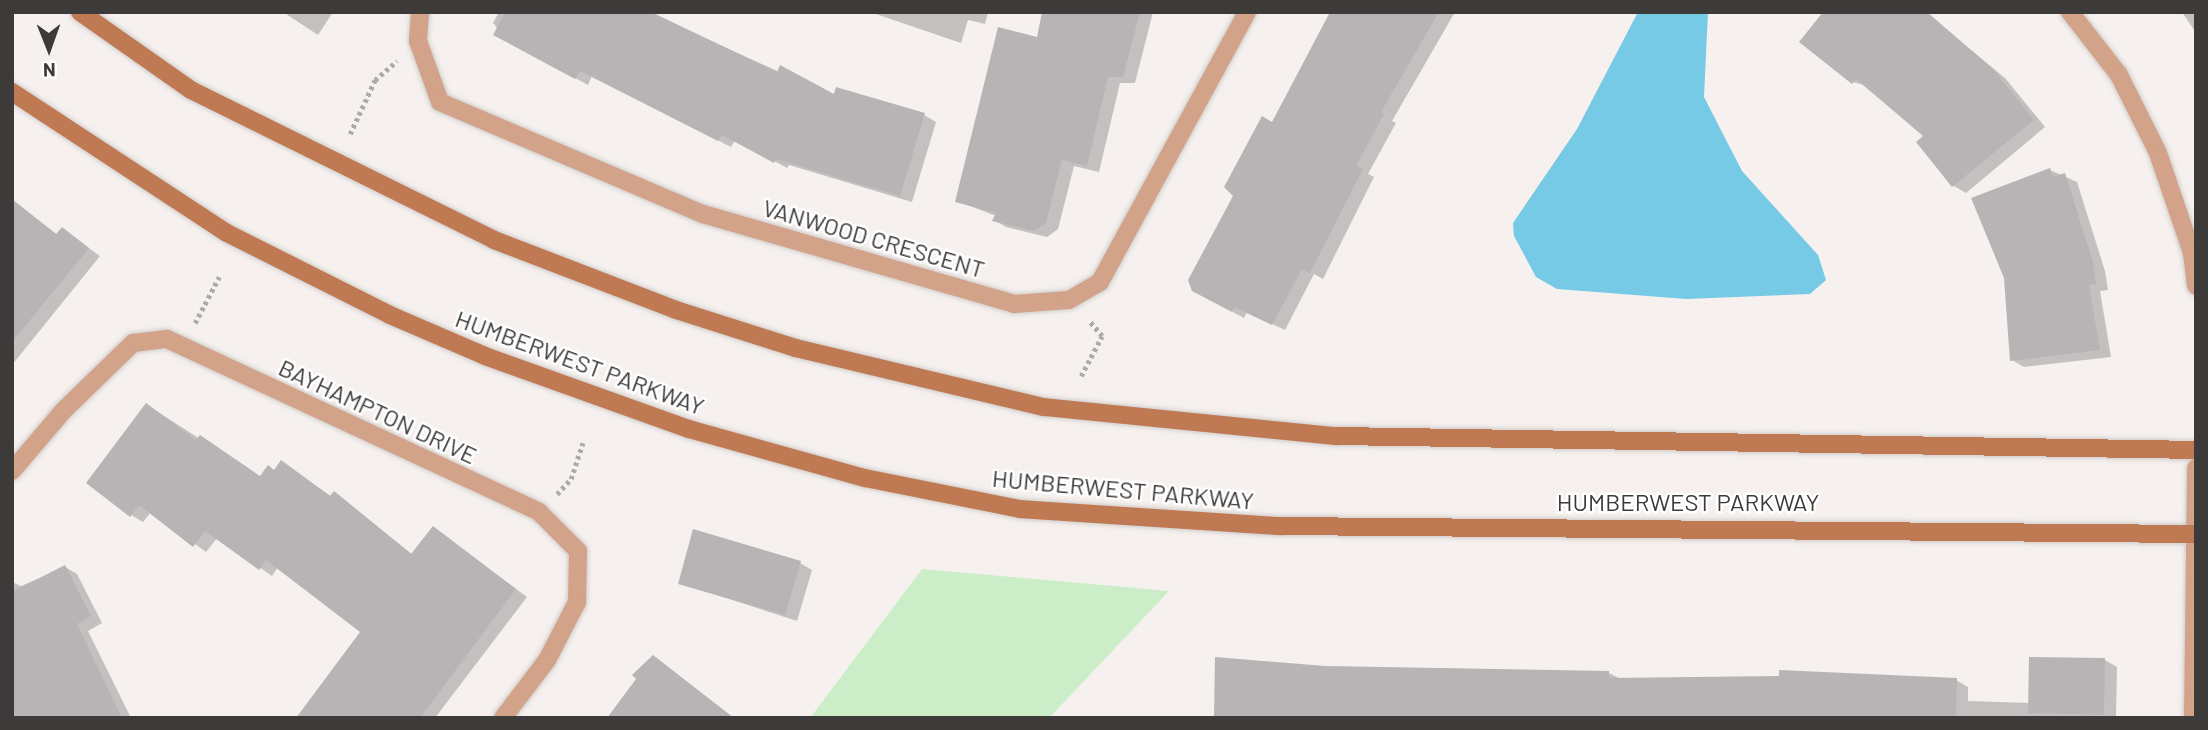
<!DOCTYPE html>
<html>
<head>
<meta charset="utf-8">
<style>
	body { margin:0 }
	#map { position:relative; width:2208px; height:730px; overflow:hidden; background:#f6f1ef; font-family:Barlow,sans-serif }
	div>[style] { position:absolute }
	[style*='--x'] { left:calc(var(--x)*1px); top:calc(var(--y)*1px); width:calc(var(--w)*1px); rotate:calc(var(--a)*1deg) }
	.green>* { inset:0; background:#cbeec8 }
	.water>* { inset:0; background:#76cae5 }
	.shadow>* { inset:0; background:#0003 }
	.building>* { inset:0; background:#b8b4b6 }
	.path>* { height:4.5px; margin-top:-2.25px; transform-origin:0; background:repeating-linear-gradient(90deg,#adaaa8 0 3.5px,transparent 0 7px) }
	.roads { filter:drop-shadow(0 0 2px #d1cdcb) drop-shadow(0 0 2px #d1cdcb) }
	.minor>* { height:18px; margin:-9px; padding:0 9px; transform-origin:9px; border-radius:9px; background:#d2a289 }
	.secondary>* { height:18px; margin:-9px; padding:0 9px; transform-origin:9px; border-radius:9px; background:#bf7a53 }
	span { translate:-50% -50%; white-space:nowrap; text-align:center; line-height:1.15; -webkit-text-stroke:5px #fff; paint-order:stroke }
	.street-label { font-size:24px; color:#3d3b3a }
	.frame { position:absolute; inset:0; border:14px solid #3d3b3a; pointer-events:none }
	.north { position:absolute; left:14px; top:14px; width:70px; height:70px; -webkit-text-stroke:5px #fff; paint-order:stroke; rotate:179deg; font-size:19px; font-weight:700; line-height:28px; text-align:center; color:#3d3b3a }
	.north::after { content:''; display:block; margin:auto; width:24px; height:32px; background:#3d3b3a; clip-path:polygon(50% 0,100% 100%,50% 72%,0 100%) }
</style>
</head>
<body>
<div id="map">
	<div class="green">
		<div style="clip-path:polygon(922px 569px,1169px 591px,1049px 718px,810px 718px)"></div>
	</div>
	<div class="water">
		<div style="clip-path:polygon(1638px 12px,1708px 12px,1704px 97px,1742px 171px,1818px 255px,1826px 280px,1810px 294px,1686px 299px,1557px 289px,1536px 277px,1514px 236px,1513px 223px,1577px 129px)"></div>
	</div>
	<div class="shadow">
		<div style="clip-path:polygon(283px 12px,333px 12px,318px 35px)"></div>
		<div style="clip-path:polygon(499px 12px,647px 12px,835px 97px,924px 115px,936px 122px,912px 202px,789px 165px,787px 168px,735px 140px,731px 147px,592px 76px,588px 85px,508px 41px,493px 23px)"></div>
		<div style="clip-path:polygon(870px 12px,988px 12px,985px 24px,968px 20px,961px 43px)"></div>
		<div style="clip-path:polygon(1044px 12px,1153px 12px,1135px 83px,1120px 83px,1099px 172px,1074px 166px,1058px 229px,1047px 237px,1006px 227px,994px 220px,996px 216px,957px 201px,1038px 39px)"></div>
		<div style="clip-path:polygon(1334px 12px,1455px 12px,1392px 121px,1396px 123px,1368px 174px,1374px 177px,1323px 279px,1314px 274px,1285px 330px,1247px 312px,1244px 318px,1207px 298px,1273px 124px)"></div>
		<div style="clip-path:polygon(1925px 12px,2005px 78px,2045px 127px,1966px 193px,1954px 186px,1918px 142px,1925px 136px,1867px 86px,1853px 82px,1802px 42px)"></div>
		<div style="clip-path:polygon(2182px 12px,2196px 12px,2196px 33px)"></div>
		<div style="clip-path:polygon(2050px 170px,2077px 182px,2105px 271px,2108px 290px,2100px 291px,2111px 357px,2024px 367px,2012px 360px)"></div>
		<div style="clip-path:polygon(12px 201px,58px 235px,62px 229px,100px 256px,12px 365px)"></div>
		<div style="clip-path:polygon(158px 412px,261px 478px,269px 467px,276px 471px,282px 462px,332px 497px,346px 501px,413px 555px,433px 528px,527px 597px,435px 718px,297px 718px,363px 631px,278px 567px,272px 576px,217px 538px,206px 552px,151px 512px,143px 522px,131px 515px)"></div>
		<div style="clip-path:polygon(800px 563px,812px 570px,797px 621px,680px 583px)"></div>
		<div style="clip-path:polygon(65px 567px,77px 574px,102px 623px,88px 631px,131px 718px,17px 718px,12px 694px,12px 582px,21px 586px)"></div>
		<div style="clip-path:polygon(2105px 660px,2117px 667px,2116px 718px,1215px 718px,1325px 668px,1609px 673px,1621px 679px,1956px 680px,1968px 687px,1968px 701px,2030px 703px)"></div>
	</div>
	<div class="building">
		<div style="clip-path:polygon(505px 12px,651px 12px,777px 72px,780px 65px,834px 94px,836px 87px,925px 113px,900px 196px,776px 159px,774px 163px,722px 135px,718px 141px,580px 71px,575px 79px,493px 35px)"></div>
		<div style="clip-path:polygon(1042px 12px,1140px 12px,1123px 77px,1108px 77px,1087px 166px,1062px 160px,1046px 223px,1034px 231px,992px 221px,996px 213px,955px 202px,998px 27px,1037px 37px)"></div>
		<div style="clip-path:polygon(1330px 12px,1439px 12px,1381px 112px,1384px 114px,1356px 166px,1363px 169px,1310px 273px,1302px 269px,1272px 325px,1234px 307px,1232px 312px,1192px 291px,1188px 280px,1233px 196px,1224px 187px,1262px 116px,1272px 122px)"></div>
		<div style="clip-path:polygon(1823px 12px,1927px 12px,1993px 69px,2034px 120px,1952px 187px,1916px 142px,1923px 136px,1856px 79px,1852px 84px,1799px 42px)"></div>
		<div style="clip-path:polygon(2050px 168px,2053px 177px,2065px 173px,2093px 262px,2096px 284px,2089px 285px,2100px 350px,2010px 361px,2004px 278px,1971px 198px)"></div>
		<div style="clip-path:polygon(12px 199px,56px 234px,62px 227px,89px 248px,12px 342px)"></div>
		<div style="clip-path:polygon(146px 403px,196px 440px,200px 435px,260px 476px,268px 465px,274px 470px,281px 460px,330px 496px,334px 491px,411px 554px,433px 526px,516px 589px,420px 718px,296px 718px,360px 632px,266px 560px,259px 570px,205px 531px,193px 547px,139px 505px,130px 517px,86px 483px)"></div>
		<div style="clip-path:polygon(693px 529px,801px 561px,785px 615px,678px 584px)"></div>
		<div style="clip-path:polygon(65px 565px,91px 616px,77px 624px,122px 718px,12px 718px,12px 592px)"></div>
		<div style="clip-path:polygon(653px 655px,734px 718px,607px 718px,636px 679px,632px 675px)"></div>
		<div style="clip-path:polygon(1215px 657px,1325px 666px,1609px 671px,1609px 678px,1779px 676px,1779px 670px,1957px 678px,1956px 718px,1214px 718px)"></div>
		<div style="clip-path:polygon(2029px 657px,2105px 658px,2104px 715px,2028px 713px)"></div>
	</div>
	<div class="path">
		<div style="--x:350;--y:134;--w:60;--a:-65.2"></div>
		<div style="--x:375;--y:80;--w:29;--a:-41"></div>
		<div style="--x:195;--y:323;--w:52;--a:-62.4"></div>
		<div style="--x:1081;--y:376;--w:45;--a:-62.3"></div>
		<div style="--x:1102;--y:336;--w:20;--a:-131"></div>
		<div style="--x:557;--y:494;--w:21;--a:-47"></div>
		<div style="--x:571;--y:479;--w:38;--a:-72"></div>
	</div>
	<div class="roads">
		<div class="minor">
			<div style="--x:420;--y:12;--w:29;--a:94"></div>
			<div style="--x:418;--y:41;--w:65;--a:70.2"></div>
			<div style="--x:440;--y:102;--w:286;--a:23.1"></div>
			<div style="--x:703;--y:214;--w:324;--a:16.1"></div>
			<div style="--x:1014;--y:304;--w:55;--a:-4.2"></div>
			<div style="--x:1069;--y:300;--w:36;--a:-30"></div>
			<div style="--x:1100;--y:282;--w:307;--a:-61.4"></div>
			<div style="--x:2070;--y:12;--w:80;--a:52.1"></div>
			<div style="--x:2119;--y:75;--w:87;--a:63.4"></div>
			<div style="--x:2158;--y:153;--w:106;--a:71.2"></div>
			<div style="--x:2192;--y:253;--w:33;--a:83"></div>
			<div style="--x:12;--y:471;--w:79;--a:-49.6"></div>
			<div style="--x:63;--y:411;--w:98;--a:-44.2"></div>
			<div style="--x:133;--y:343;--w:34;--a:-7"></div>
			<div style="--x:167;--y:339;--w:410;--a:24.9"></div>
			<div style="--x:539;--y:512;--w:55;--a:45"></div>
			<div style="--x:578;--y:551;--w:51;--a:91.1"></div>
			<div style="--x:577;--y:602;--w:65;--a:117.3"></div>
			<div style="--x:547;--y:660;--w:73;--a:127.2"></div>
			<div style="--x:2193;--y:718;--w:250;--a:-89.3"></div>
		</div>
		<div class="secondary">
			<div style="--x:80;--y:12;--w:136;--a:35.1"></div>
			<div style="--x:191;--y:90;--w:338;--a:26.3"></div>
			<div style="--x:494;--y:240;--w:195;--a:21"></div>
			<div style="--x:676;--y:310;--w:126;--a:17.6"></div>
			<div style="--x:796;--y:348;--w:255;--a:13.4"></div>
			<div style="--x:1044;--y:407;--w:294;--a:5.7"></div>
			<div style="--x:1337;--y:436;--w:859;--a:0.93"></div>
			<div style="--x:12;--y:92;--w:257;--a:33.3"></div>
			<div style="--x:227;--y:233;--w:182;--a:26.7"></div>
			<div style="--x:390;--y:315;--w:103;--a:23.3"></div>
			<div style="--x:485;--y:356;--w:217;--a:19.7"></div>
			<div style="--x:689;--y:429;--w:183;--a:15.6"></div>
			<div style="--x:865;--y:478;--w:158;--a:11.3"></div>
			<div style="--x:1020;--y:509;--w:260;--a:3.8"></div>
			<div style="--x:1279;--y:526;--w:917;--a:0.5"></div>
		</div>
	</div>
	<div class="street-label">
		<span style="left:874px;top:238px;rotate:16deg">VANWOOD CRESCENT</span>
		<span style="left:580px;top:362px;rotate:20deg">HUMBERWEST PARKWAY</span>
		<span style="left:378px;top:411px;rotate:25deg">BAYHAMPTON DRIVE</span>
		<span style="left:1123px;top:489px;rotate:5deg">HUMBERWEST PARKWAY</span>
		<span style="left:1688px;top:502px">HUMBERWEST PARKWAY</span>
	</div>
	<div class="frame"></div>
	<div class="north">N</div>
</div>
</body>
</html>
